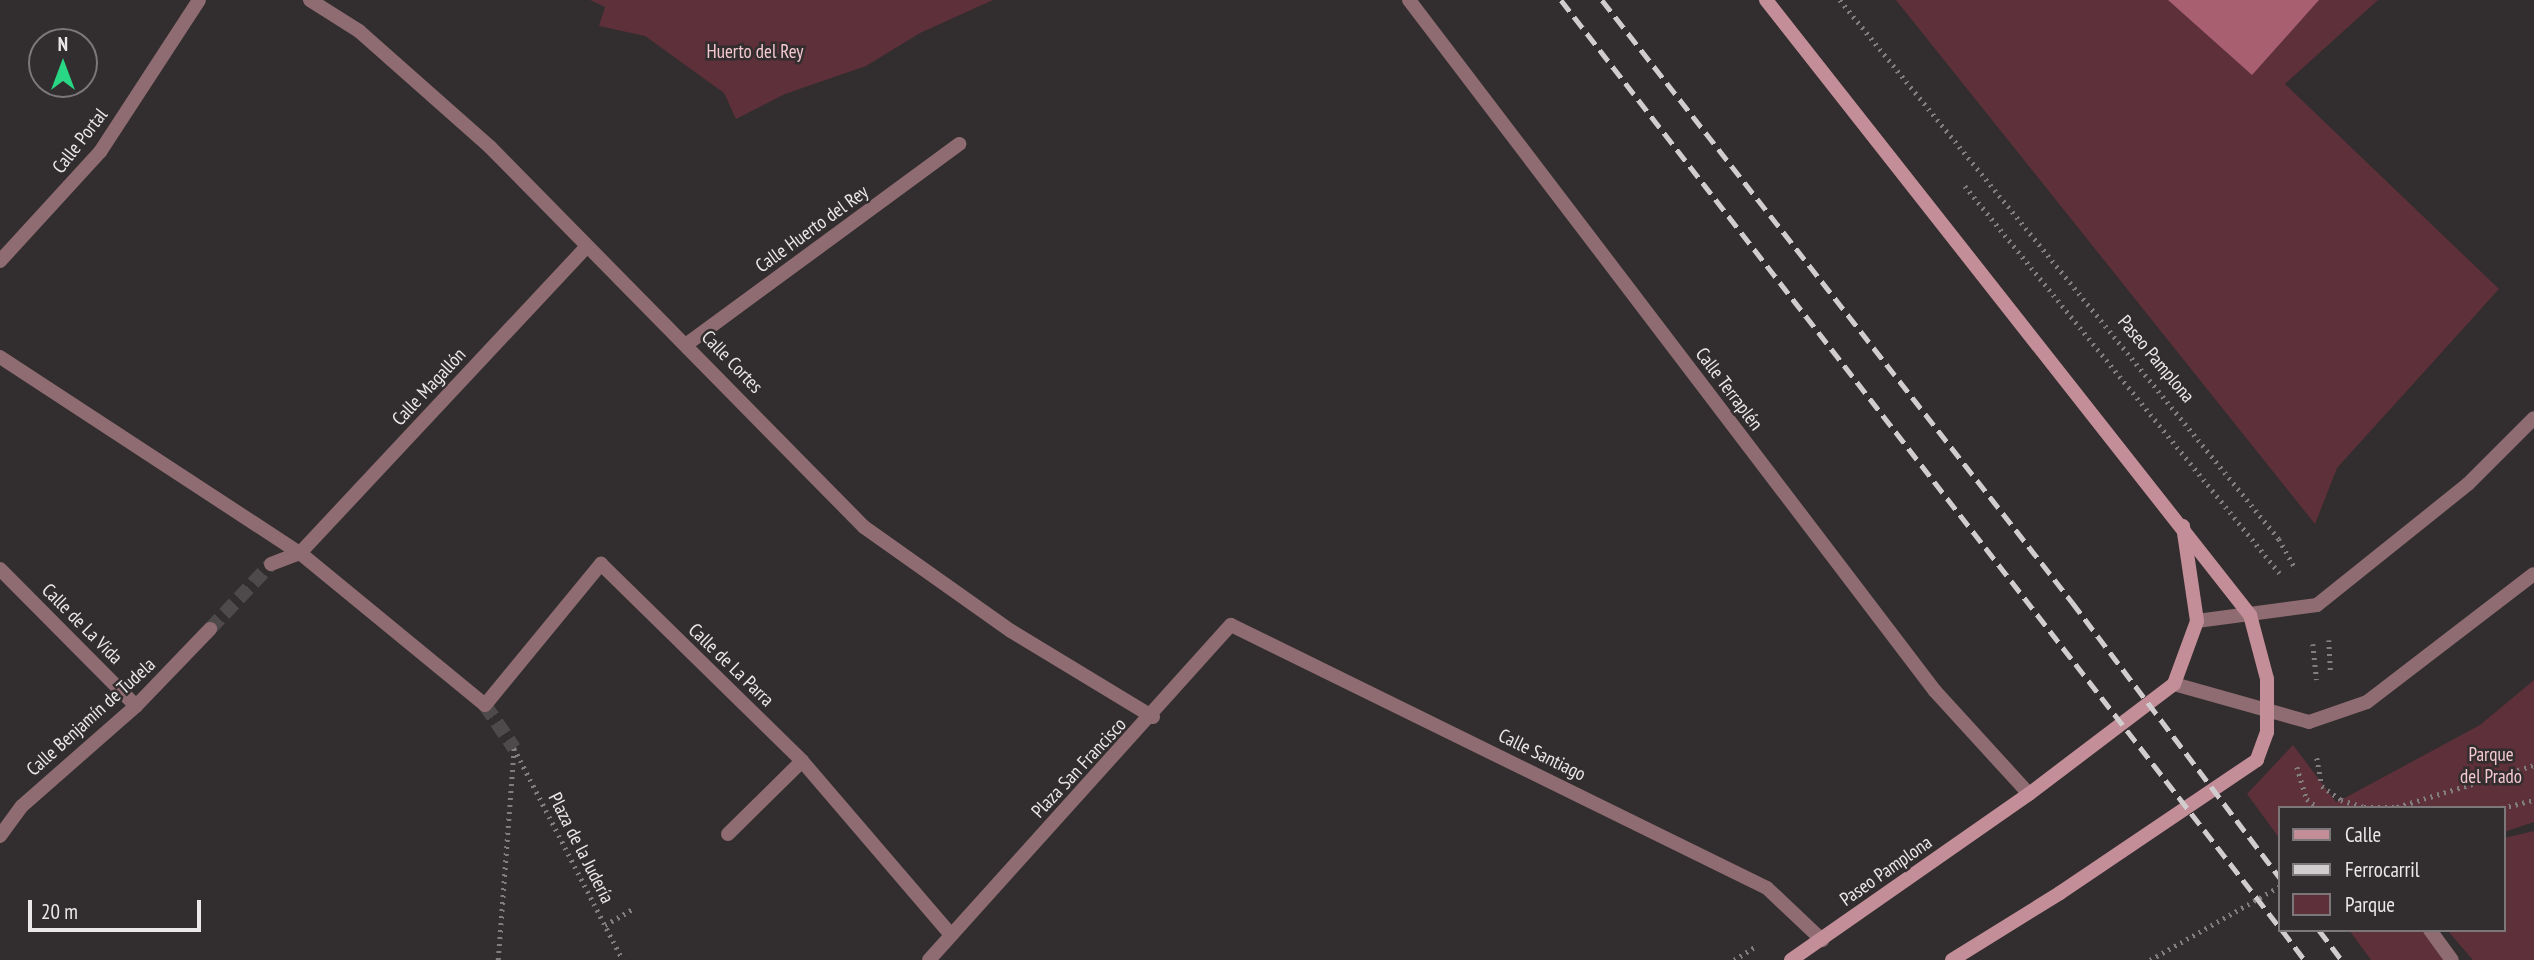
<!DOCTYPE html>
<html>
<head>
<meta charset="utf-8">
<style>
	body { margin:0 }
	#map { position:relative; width:2534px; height:960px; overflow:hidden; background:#322d2e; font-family:"PT Sans Narrow",sans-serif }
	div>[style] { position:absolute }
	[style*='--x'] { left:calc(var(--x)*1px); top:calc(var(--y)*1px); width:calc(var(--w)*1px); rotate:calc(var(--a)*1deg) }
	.green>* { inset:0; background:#5d303a }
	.water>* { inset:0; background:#a85f6f }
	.street-tunnel>* { height:14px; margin-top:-7px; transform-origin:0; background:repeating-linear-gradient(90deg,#4e494a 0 14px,transparent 0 21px) }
	.path>* { height:4.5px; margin-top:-2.25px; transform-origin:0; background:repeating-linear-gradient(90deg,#827e7f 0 2px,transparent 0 7px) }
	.lane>* { height:14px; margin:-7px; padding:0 7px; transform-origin:7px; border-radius:7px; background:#8e6c72 }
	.street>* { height:14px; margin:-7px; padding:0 7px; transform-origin:7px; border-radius:7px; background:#8e6c72 }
	.secondary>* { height:14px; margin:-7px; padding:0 7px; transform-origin:7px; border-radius:7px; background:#c38e98 }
	.rail>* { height:5px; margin-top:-2.5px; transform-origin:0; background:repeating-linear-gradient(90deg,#d1cdce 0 14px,transparent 0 21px) }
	span { translate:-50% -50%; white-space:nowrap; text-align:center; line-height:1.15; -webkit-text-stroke:5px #322d2e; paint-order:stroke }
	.park-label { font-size:19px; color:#f5c9d1 }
	.street-label { font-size:19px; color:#ebe8e9 }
	.legend { position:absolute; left:2278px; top:806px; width:228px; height:126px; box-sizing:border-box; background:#322d2e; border:2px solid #7c7879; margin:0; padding:9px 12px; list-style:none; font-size:21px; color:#ebe8e9 }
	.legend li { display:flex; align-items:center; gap:14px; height:35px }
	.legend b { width:35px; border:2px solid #7c7879 }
	.north { position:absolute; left:28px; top:28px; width:70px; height:70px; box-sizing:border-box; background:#322d2e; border:2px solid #7c7879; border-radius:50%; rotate:0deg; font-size:19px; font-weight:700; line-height:28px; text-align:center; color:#ebe8e9 }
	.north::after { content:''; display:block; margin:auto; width:24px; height:32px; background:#29d885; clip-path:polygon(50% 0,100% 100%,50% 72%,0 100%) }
	.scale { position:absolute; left:28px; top:900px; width:173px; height:32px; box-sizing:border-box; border:4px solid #ebe8e9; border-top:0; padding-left:9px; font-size:21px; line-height:24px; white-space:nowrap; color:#ebe8e9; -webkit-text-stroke:5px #322d2e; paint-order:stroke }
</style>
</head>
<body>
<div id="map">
	<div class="green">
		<div style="clip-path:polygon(590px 0,993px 0,920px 33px,866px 66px,785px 94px,736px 119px,724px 93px,645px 36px,599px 26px,605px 7px)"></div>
		<div style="clip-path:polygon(1896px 0,2378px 0,2285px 84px,2499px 289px,2337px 468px,2315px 524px)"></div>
		<div style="clip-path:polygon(2534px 680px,2534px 822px,2504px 832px,2504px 808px,2280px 808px,2280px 839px,2247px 794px,2293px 745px,2336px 802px,2341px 800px,2480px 725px)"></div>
		<div style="clip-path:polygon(2534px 831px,2534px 960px,2473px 960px,2447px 930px,2504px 930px,2504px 838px)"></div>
		<div style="clip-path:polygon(2349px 930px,2430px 930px,2456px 960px,2371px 960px)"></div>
	</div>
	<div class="water">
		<div style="clip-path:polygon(2168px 0,2319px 0,2252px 75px)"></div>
	</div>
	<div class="street-tunnel">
		<div style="--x:210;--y:629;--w:89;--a:-46.8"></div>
		<div style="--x:485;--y:705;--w:52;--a:56"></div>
	</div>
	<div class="path">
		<div style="--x:1840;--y:0;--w:695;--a:50.84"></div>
		<div style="--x:2279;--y:539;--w:35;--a:61"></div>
		<div style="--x:1965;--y:186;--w:499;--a:50.9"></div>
		<div style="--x:2329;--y:640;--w:33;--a:87"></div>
		<div style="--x:2313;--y:644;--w:36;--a:84"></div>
		<div style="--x:514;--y:748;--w:238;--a:62.8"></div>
		<div style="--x:2317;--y:758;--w:28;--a:80"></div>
		<div style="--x:2322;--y:786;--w:24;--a:36"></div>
		<div style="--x:2341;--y:800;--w:24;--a:17"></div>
		<div style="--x:2364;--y:807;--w:33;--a:0"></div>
		<div style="--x:2397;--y:807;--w:143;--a:-17"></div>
		<div style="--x:2297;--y:767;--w:34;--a:73"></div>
		<div style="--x:2307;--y:799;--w:14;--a:39"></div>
		<div style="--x:2502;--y:808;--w:33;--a:-14"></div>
		<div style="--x:605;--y:925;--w:34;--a:-30"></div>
		<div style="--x:498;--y:960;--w:212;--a:-85.7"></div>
		<div style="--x:1734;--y:960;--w:25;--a:-32"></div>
		<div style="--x:2150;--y:960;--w:150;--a:-29.6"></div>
	</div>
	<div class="lane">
		<div style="--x:2197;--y:621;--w:121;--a:-7.6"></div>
		<div style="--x:2317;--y:605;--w:193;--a:-38.7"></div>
		<div style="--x:2468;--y:484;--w:93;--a:-45"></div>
		<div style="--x:2174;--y:684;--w:140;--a:15.7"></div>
		<div style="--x:2309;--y:722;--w:61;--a:-19"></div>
		<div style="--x:2367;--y:702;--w:210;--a:-37.5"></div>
		<div style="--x:929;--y:960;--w:451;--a:-48"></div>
		<div style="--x:1231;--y:625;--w:597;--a:26.14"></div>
	</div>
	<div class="street">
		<div style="--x:310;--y:0;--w:58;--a:32.3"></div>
		<div style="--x:359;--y:31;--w:175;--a:41.5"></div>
		<div style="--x:490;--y:147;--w:533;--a:45.46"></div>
		<div style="--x:864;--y:527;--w:180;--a:35.3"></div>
		<div style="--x:1011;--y:631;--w:166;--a:31.2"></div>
		<div style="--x:1409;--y:0;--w:868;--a:52.72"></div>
		<div style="--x:1935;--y:691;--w:139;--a:47.6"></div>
		<div style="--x:0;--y:261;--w:148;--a:-47.5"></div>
		<div style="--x:100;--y:152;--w:181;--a:-56.9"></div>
		<div style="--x:687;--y:344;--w:338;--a:-36.3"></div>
		<div style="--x:0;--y:357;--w:358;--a:33.2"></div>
		<div style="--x:300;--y:553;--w:239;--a:39.4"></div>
		<div style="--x:485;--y:705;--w:183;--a:-50.6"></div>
		<div style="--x:601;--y:564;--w:281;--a:44.4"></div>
		<div style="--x:802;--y:761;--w:229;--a:49.4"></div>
		<div style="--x:271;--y:564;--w:31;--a:-21"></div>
		<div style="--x:300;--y:553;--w:419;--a:-46.9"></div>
		<div style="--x:0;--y:569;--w:193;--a:45.2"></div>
		<div style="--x:728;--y:834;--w:104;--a:-44.6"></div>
		<div style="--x:0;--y:836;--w:37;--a:-54"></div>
		<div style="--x:22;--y:806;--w:152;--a:-41.3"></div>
		<div style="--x:136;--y:706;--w:107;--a:-46.1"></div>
		<div style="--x:1767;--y:888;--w:76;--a:43.4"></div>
		<div style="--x:2430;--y:930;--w:37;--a:54"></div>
	</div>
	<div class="secondary">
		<div style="--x:1766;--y:0;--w:783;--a:51.8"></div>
		<div style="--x:2250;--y:615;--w:66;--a:75.1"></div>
		<div style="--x:2267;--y:679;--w:53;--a:90"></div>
		<div style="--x:2267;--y:732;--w:30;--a:110"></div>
		<div style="--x:2257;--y:760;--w:238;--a:146"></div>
		<div style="--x:2060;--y:893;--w:127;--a:148.2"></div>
		<div style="--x:1791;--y:960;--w:290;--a:-34.9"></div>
		<div style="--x:2029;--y:794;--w:182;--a:-37.2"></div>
		<div style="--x:2174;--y:684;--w:67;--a:-69.9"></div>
		<div style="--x:2197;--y:621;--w:96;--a:-98.4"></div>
	</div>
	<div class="rail">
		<div style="--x:1561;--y:0;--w:1174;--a:52.23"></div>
		<div style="--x:1602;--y:0;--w:764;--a:52.02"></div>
		<div style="--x:2072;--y:602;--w:346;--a:53"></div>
		<div style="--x:2282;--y:930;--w:38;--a:53"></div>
		<div style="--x:2319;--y:930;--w:38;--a:53"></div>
	</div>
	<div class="park-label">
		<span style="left:755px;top:52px">Huerto del Rey</span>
		<span style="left:2491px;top:766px">Parque<br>del Prado</span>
	</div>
	<div class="street-label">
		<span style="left:80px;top:141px;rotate:-52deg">Calle Portal</span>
		<span style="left:812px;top:229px;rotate:-36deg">Calle Huerto del Rey</span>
		<span style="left:2156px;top:359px;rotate:50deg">Paseo Pamplona</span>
		<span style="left:732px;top:362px;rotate:46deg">Calle Cortes</span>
		<span style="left:429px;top:387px;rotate:-47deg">Calle Magallón</span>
		<span style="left:1729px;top:389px;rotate:53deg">Calle Terraplén</span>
		<span style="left:82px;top:624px;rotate:45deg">Calle de La Vida</span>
		<span style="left:731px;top:665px;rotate:44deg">Calle de La Parra</span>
		<span style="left:91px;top:717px;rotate:-42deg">Calle Benjamín de Tudela</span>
		<span style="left:1542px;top:755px;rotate:26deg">Calle Santiago</span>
		<span style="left:1079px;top:768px;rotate:-47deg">Plaza San Francisco</span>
		<span style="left:581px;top:848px;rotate:63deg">Plaza de la Judería</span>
		<span style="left:1886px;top:871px;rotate:-35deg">Paseo Pamplona</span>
	</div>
	<ul class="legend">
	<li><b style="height:9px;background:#c38e98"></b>Calle</li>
	<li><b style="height:9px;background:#d1cdce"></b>Ferrocarril</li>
	<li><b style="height:19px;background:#5d303a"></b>Parque</li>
	</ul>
	<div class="north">N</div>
	<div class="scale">20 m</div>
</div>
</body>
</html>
